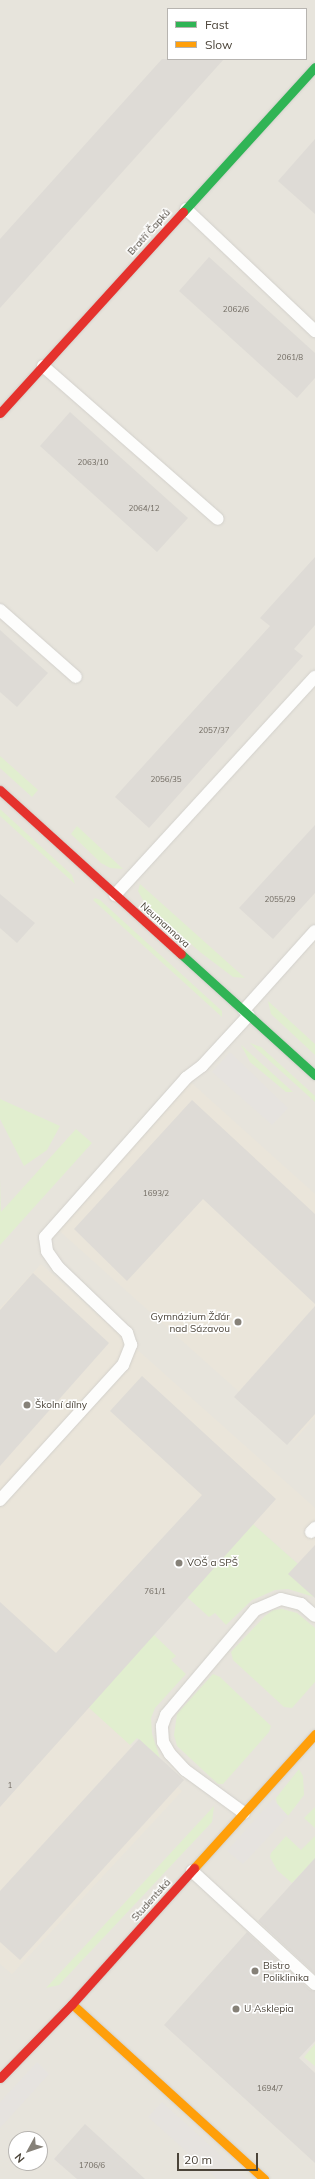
<!DOCTYPE html>
<html>
<head>
<meta charset="utf-8">
<style>
	body { margin:0 }
	#map { position:relative; width:315px; height:2179px; overflow:hidden; background:#f4f2ee; font-family:Mulish,sans-serif }
	div>[style] { position:absolute }
	[style*='--x'] { left:calc(var(--x)*1px); top:calc(var(--y)*1px); width:calc(var(--w)*1px); rotate:calc(var(--a)*1deg) }
	.residential>* { inset:0; background:#e7e4dc }
	.education>* { inset:0; background:#eae5da }
	.green>* { inset:0; background:#e1eecf }
	.parking>* { inset:0; background:#e6e3df }
	.building>* { inset:0; background:#dedbd6 }
	.roads { filter:drop-shadow(0 0 1px #d2d0cb) drop-shadow(0 0 1px #d2d0cb) }
	.lane>* { height:12px; margin:-6px; padding:0 6px; transform-origin:6px; border-radius:6px; background:#fdfdfc }
	.fast>* { height:9px; margin:-4.5px; padding:0 4.5px; transform-origin:4.5px; border-radius:4.5px; background:#30b455 }
	.slow>* { height:9px; margin:-4.5px; padding:0 4.5px; transform-origin:4.5px; border-radius:4.5px; background:#ff9f0a }
	.jam>* { height:9px; margin:-4.5px; padding:0 4.5px; transform-origin:4.5px; border-radius:4.5px; background:#e5322d }
	.dots>* { width:11px; height:11px; translate:-50% -50%; box-sizing:border-box; border:2px solid #fff; border-radius:50% }
	span { translate:-50% -50%; white-space:nowrap; text-align:center; line-height:1.15; -webkit-text-stroke:3px #fff; paint-order:stroke }
	.number-label { font-size:8px; color:#706a61 }
	.number-label span { -webkit-text-stroke-width:0 }
	.street-label { font-size:10px; color:#4b4439 }
	.poi-label { font-size:10px; color:#4b4439 }
	.right { translate:-100% -50%; text-align:right }
	.left { translate:0 -50%; text-align:left }
	.legend { position:absolute; left:167px; top:8px; width:140px; height:52px; box-sizing:border-box; background:#fff; border:1px solid #b7b4b0; margin:0; padding:5px 7px; list-style:none; font-size:12px; color:#4b4439 }
	.legend li { display:flex; align-items:center; gap:8px; height:20px }
	.legend b { width:20px; border:1px solid #b7b4b0 }
	.north { position:absolute; left:8px; top:2131px; width:40px; height:40px; box-sizing:border-box; background:#fff; border:1px solid #b7b4b0; border-radius:50%; rotate:230deg; font-size:11px; font-weight:700; line-height:16px; text-align:center; color:#4b4439 }
	.north::after { content:''; display:block; margin:auto; width:14px; height:18px; background:#868178; clip-path:polygon(50% 0,100% 100%,50% 72%,0 100%) }
	.scale { position:absolute; left:177px; top:2153px; width:81px; height:18px; box-sizing:border-box; border:2px solid #4b4439; border-top:0; padding-left:5px; font-size:12px; line-height:14px; white-space:nowrap; color:#4b4439; -webkit-text-stroke:3px #fff; paint-order:stroke }
</style>
</head>
<body>
<div id="map">
	<div class="residential">
		<div style="clip-path:polygon(evenodd,0 0,315px 0,315px 2179px,0 2179px,0 0,168px 9px,306px 9px,306px 59px,168px 59px,168px 9px,0 0,16px 2139px,40px 2139px,40px 2163px,16px 2163px,16px 2139px)"></div>
	</div>
	<div class="education">
		<div style="clip-path:polygon(186px 1078px,315px 1194px,315px 1417px,294px 1441px,54px 1226px)"></div>
		<div style="clip-path:polygon(41px 1264px,315px 1508px,315px 1578px,253px 1524px,87px 1706px,182px 1791px,12px 1974px,0 1964px,0 1308px)"></div>
	</div>
	<div class="green">
		<div style="clip-path:polygon(0 756px,38px 790px,32px 797px,0 768px)"></div>
		<div style="clip-path:polygon(0 809px,72px 875px,75px 884px,0 816px)"></div>
		<div style="clip-path:polygon(77px 826px,123px 869px,110px 868px,101px 863px,71px 834px)"></div>
		<div style="clip-path:polygon(140px 884px,245px 978px,233px 977px,200px 952px,144px 902px,138px 891px)"></div>
		<div style="clip-path:polygon(95px 898px,100px 900px,222px 1011px,222px 1017px,93px 900px)"></div>
		<div style="clip-path:polygon(268px 1001px,315px 1044px,315px 1055px,271px 1014px)"></div>
		<div style="clip-path:polygon(250px 1043px,261px 1047px,315px 1096px,315px 1102px)"></div>
		<div style="clip-path:polygon(241px 1045px,293px 1092px,286px 1092px,250px 1062px)"></div>
		<div style="clip-path:polygon(0 1099px,60px 1126px,47px 1150px,24px 1166px,0 1119px)"></div>
		<div style="clip-path:polygon(76px 1129px,92px 1143px,0 1245px,0 1179px,1px 1212px)"></div>
		<div style="clip-path:polygon(253px 1524px,298px 1564px,314px 1597px,288px 1589px,275px 1590px,252px 1600px,226px 1625px,215px 1613px,209px 1617px,187px 1597px)"></div>
		<div style="clip-path:polygon(282px 1609px,297px 1613px,315px 1628px,315px 1682px,292px 1708px,284px 1707px,233px 1660px,231px 1652px,265px 1616px,273px 1610px)"></div>
		<div style="clip-path:polygon(153px 1634px,176px 1656px,171px 1660px,186px 1674px,155px 1708px,151px 1718px,152px 1734px,160px 1758px,137px 1738px,130px 1745px,87px 1706px)"></div>
		<div style="clip-path:polygon(213px 1674px,220px 1677px,271px 1726px,269px 1732px,223px 1784px,218px 1784px,177px 1746px,174px 1735px,177px 1714px)"></div>
		<div style="clip-path:polygon(299px 1769px,303px 1776px,304px 1795px,288px 1816px,277px 1804px,276px 1798px)"></div>
		<div style="clip-path:polygon(214px 1806px,212px 1822px,59px 1985px,46px 1988px)"></div>
		<div style="clip-path:polygon(315px 1807px,315px 1828px,304px 1818px)"></div>
		<div style="clip-path:polygon(286px 1836px,301px 1850px,315px 1836px,315px 1866px,311px 1863px,292px 1883px,277px 1870px,270px 1857px,271px 1853px)"></div>
		<div style="clip-path:polygon(315px 2044px,315px 2066px,304px 2057px)"></div>
	</div>
	<div class="parking">
		<div style="clip-path:polygon(230px 1052px,288px 1108px,272px 1125px,212px 1072px)"></div>
		<div style="clip-path:polygon(273px 1799px,288px 1816px,243px 1864px,227px 1851px)"></div>
		<div style="clip-path:polygon(37px 2062px,49px 2074px,0 2128px,0 2102px)"></div>
		<div style="clip-path:polygon(162px 2102px,247px 2179px,217px 2179px,148px 2117px)"></div>
	</div>
	<div class="building">
		<div style="clip-path:polygon(162px 59px,224px 59px,0 308px,0 239px)"></div>
		<div style="clip-path:polygon(315px 139px,315px 214px,278px 181px)"></div>
		<div style="clip-path:polygon(209px 257px,315px 353px,315px 378px,297px 398px,179px 291px)"></div>
		<div style="clip-path:polygon(70px 412px,188px 518px,157px 552px,40px 446px)"></div>
		<div style="clip-path:polygon(315px 557px,315px 625px,294px 649px,303px 656px,149px 828px,115px 797px,270px 626px,260px 618px)"></div>
		<div style="clip-path:polygon(0 630px,48px 673px,17px 707px,0 692px)"></div>
		<div style="clip-path:polygon(315px 825px,315px 893px,273px 939px,239px 908px)"></div>
		<div style="clip-path:polygon(0 894px,35px 923px,17px 943px,0 928px)"></div>
		<div style="clip-path:polygon(192px 1100px,315px 1214px,315px 1304px,203px 1199px,127px 1281px,74px 1229px)"></div>
		<div style="clip-path:polygon(33px 1273px,109px 1343px,0 1466px,0 1310px)"></div>
		<div style="clip-path:polygon(315px 1306px,315px 1414px,287px 1445px,234px 1397px)"></div>
		<div style="clip-path:polygon(142px 1376px,276px 1499px,0 1807px,0 1602px,56px 1653px,202px 1495px,110px 1411px)"></div>
		<div style="clip-path:polygon(315px 1545px,315px 1598px,288px 1574px)"></div>
		<div style="clip-path:polygon(139px 1739px,184px 1780px,20px 1960px,0 1942px,0 1891px)"></div>
		<div style="clip-path:polygon(315px 1858px,315px 1974px,258px 1921px)"></div>
		<div style="clip-path:polygon(247px 1932px,310px 1990px,315px 1991px,315px 2041px,299px 2058px,315px 2073px,315px 2163px,164px 2025px)"></div>
		<div style="clip-path:polygon(85px 2124px,145px 2179px,77px 2179px,54px 2159px)"></div>
	</div>
	<div class="roads">
		<div class="lane">
			<div style="--x:186;--y:209;--w:178;--a:43.4"></div>
			<div style="--x:43;--y:366;--w:232;--a:41.2"></div>
			<div style="--x:0;--y:610;--w:101;--a:41.4"></div>
			<div style="--x:115;--y:895;--w:296;--a:-47.5"></div>
			<div style="--x:244;--y:1010;--w:106;--a:-48.1"></div>
			<div style="--x:0;--y:1500;--w:183;--a:-47.7"></div>
			<div style="--x:123;--y:1365;--w:22;--a:-68"></div>
			<div style="--x:131;--y:1345;--w:13;--a:-108"></div>
			<div style="--x:127;--y:1333;--w:95;--a:-136.3"></div>
			<div style="--x:58;--y:1267;--w:19;--a:-125"></div>
			<div style="--x:47;--y:1251;--w:14;--a:-98"></div>
			<div style="--x:45;--y:1237;--w:213;--a:-48.4"></div>
			<div style="--x:186;--y:1078;--w:20;--a:-37"></div>
			<div style="--x:202;--y:1066;--w:69;--a:-47.3"></div>
			<div style="--x:311;--y:1532;--w:6;--a:-45"></div>
			<div style="--x:244;--y:1813;--w:73;--a:-143.9"></div>
			<div style="--x:185;--y:1770;--w:22;--a:-133"></div>
			<div style="--x:170;--y:1754;--w:14;--a:-120"></div>
			<div style="--x:163;--y:1742;--w:16;--a:-94"></div>
			<div style="--x:162;--y:1726;--w:12;--a:-70"></div>
			<div style="--x:166;--y:1715;--w:138;--a:-49.7"></div>
			<div style="--x:255;--y:1610;--w:28;--a:-23"></div>
			<div style="--x:281;--y:1599;--w:21;--a:14"></div>
			<div style="--x:301;--y:1604;--w:18;--a:41"></div>
			<div style="--x:192;--y:1871;--w:167;--a:42.6"></div>
		</div>
		<div class="fast">
			<div style="--x:183;--y:212;--w:196;--a:-47.7"></div>
			<div style="--x:181;--y:954;--w:181;--a:42.1"></div>
		</div>
		<div class="slow">
			<div style="--x:194;--y:1868;--w:181;--a:-47.9"></div>
			<div style="--x:72;--y:2004;--w:260;--a:42.3"></div>
		</div>
		<div class="jam">
			<div style="--x:0;--y:413;--w:272;--a:-47.7"></div>
			<div style="--x:0;--y:790;--w:244;--a:42.2"></div>
			<div style="--x:0;--y:2078;--w:103;--a:-45.8"></div>
			<div style="--x:72;--y:2004;--w:183;--a:-48.1"></div>
		</div>
	</div>
	<div class="dots">
		<div style="left:238px;top:1322px;background:#868178"></div>
		<div style="left:27px;top:1405px;background:#868178"></div>
		<div style="left:179px;top:1563px;background:#868178"></div>
		<div style="left:255px;top:1971px;background:#868178"></div>
		<div style="left:236px;top:2009px;background:#868178"></div>
	</div>
	<div class="number-label">
		<span style="left:236px;top:310px">2062/6</span>
		<span style="left:290px;top:358px">2061/8</span>
		<span style="left:93px;top:463px">2063/10</span>
		<span style="left:144px;top:509px">2064/12</span>
		<span style="left:214px;top:731px">2057/37</span>
		<span style="left:166px;top:780px">2056/35</span>
		<span style="left:280px;top:900px">2055/29</span>
		<span style="left:156px;top:1194px">1693/2</span>
		<span style="left:155px;top:1592px">761/1</span>
		<span style="left:10px;top:1786px">1</span>
		<span style="left:270px;top:2089px">1694/7</span>
		<span style="left:92px;top:2166px">1706/6</span>
	</div>
	<div class="street-label">
		<span style="left:149px;top:232px;rotate:-48deg">Bratří Čapků</span>
		<span style="left:165px;top:925px;rotate:42deg">Neumannova</span>
		<span style="left:151px;top:1900px;rotate:-48deg">Studentská</span>
	</div>
	<div class="poi-label">
		<span class="right" style="left:230px;top:1322px">Gymnázium Žďár<br>nad Sázavou</span>
		<span class="left" style="left:35px;top:1405px">Školní dílny</span>
		<span class="left" style="left:187px;top:1563px">VOŠ a SPŠ</span>
		<span class="left" style="left:263px;top:1971px">Bistro<br>Poliklinika</span>
		<span class="left" style="left:244px;top:2009px">U Asklepia</span>
	</div>
	<ul class="legend">
	<li><b style="height:5px;background:#30b455"></b>Fast</li>
	<li><b style="height:5px;background:#ff9f0a"></b>Slow</li>
	</ul>
	<div class="north">N</div>
	<div class="scale">20 m</div>
</div>
</body>
</html>
